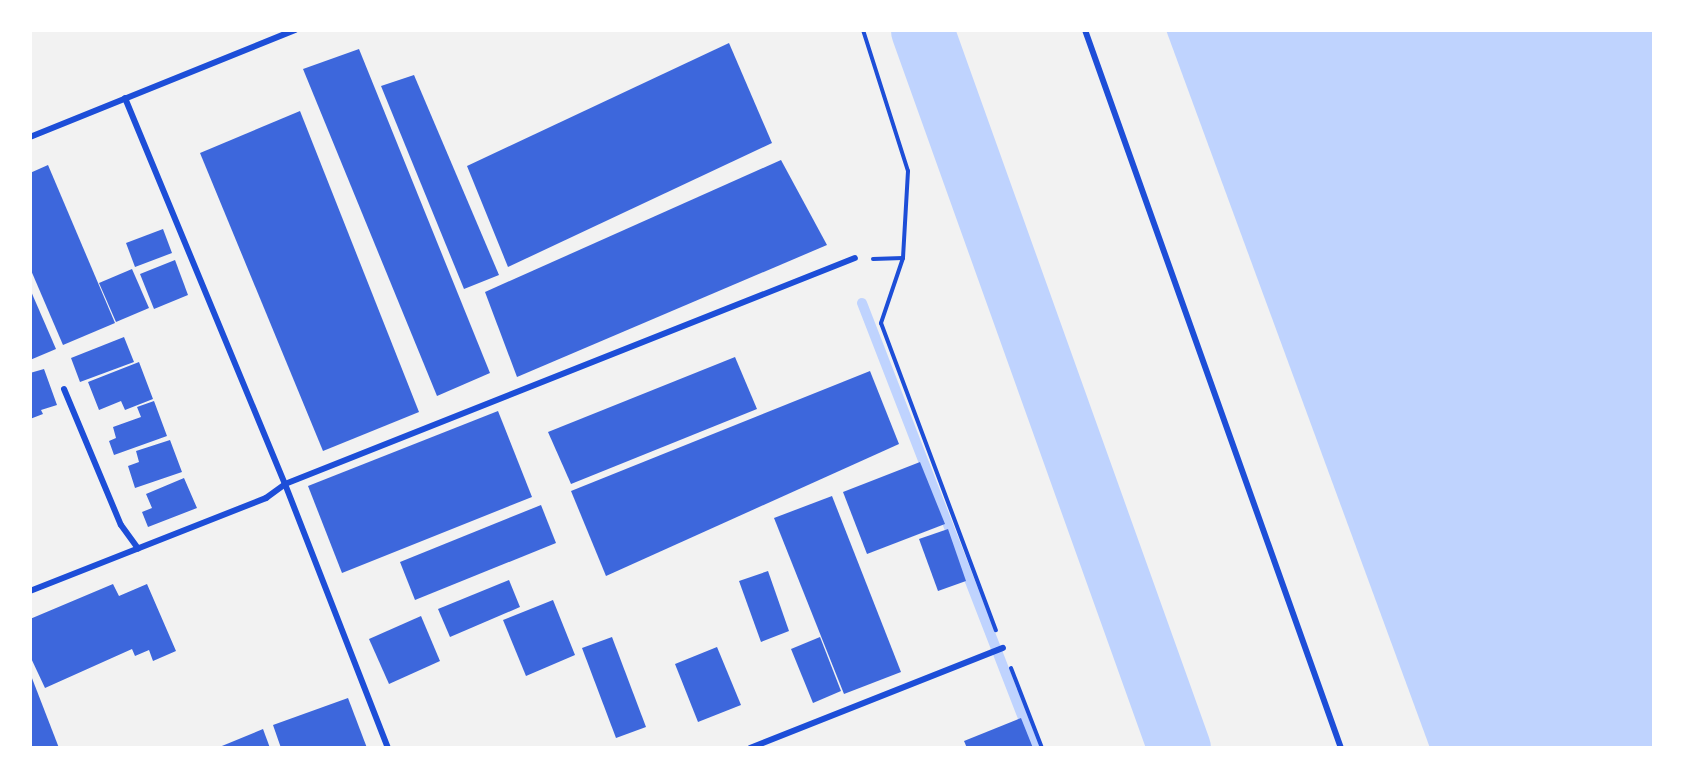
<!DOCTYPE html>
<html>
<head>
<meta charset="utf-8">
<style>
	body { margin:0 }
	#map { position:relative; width:1684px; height:778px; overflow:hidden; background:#f2f2f2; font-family:"Asap Condensed",sans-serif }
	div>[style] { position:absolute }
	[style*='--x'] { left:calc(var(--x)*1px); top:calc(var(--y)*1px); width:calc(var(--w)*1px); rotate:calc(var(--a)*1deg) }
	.water>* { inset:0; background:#bfd3fe }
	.stream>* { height:10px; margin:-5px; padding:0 5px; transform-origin:5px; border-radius:5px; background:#bfd3fe }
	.river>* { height:63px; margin:-31.5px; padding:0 31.5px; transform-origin:31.5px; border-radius:31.5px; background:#bfd3fe }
	.building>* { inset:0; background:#3d67dc }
	.path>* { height:4px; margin:-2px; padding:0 2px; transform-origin:2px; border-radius:2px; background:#1d4ed8 }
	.minor>* { height:6px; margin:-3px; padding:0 3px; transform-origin:3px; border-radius:3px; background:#1d4ed8 }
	span { translate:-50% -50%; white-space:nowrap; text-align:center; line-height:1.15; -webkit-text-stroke:6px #fff; paint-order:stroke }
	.frame { position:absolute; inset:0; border:32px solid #fff; pointer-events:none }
</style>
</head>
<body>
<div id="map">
	<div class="water">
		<div style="clip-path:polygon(1166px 30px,1654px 30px,1654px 748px,1430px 748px)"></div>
	</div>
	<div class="stream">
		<div style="--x:862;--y:303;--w:477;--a:68.8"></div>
	</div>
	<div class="river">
		<div style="--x:922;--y:30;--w:763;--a:70.31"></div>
	</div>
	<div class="building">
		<div style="clip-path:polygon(729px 43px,772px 143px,508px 267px,467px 166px)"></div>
		<div style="clip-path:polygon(359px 49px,490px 373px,437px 396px,303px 69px)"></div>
		<div style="clip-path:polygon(414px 75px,499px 275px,464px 289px,381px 86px)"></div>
		<div style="clip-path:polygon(300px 111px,419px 412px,323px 451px,200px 153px)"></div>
		<div style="clip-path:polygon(781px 160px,827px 245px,517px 377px,485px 292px)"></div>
		<div style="clip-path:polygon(48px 165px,115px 323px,63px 345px,30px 268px,30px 173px)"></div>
		<div style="clip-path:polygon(163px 229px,172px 253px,135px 267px,126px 243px)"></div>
		<div style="clip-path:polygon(175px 260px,188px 295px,154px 309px,140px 274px)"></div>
		<div style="clip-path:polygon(132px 269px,149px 308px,116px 322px,99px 283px)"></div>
		<div style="clip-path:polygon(30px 289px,56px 349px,30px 360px)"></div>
		<div style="clip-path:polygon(124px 337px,134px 362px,80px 382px,71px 358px)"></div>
		<div style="clip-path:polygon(735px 357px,757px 409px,571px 484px,548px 432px)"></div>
		<div style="clip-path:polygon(139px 362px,153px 399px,125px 410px,121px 401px,99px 410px,88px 382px)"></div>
		<div style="clip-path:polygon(44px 369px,57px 405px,41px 410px,43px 414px,30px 419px,30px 373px)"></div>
		<div style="clip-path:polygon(870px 371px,899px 444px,606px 576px,571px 491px)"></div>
		<div style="clip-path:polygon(154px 401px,167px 436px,114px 455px,109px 441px,116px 438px,113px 427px,141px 417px,137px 407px)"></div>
		<div style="clip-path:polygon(498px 411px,532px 497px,342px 573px,308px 486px)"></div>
		<div style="clip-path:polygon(170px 440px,182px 472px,135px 488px,128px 466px,139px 462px,136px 451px)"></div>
		<div style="clip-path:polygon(920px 462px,945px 524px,867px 554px,843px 492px)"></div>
		<div style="clip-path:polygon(184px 478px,197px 508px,148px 527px,142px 512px,152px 508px,146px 494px)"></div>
		<div style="clip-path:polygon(832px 496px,901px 672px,844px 694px,774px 518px)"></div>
		<div style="clip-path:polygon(541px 505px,556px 543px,415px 600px,400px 562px)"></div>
		<div style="clip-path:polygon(948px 529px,966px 581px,938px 591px,919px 539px)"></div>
		<div style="clip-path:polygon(768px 571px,789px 631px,761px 642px,739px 581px)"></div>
		<div style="clip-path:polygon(509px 580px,520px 607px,450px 637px,438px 609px)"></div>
		<div style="clip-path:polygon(113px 584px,119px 596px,147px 584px,176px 651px,153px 661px,149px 650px,135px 656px,132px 649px,45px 688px,30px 656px,30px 619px)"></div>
		<div style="clip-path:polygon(553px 600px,575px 655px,526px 676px,503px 620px)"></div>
		<div style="clip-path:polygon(421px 616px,440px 661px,389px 684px,369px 639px)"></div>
		<div style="clip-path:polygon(612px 637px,646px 727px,616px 738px,582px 648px)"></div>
		<div style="clip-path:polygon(820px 637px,841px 691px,813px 703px,791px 649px)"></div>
		<div style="clip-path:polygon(717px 647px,741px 705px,698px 722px,675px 664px)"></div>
		<div style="clip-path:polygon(30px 673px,59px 748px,30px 748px)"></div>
		<div style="clip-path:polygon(348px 698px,367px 748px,281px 748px,273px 725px)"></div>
		<div style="clip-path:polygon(1021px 718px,1033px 748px,967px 748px,964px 741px)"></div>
		<div style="clip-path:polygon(263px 729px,270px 748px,217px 748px)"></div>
	</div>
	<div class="path">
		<div style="--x:863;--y:30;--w:148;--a:72.3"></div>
		<div style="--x:908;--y:171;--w:87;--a:93.3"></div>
		<div style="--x:903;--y:258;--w:69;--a:108.7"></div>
		<div style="--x:881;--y:323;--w:328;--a:69.5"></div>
		<div style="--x:873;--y:259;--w:30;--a:-2"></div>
		<div style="--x:1011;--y:668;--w:86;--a:68.8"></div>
	</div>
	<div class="minor">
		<div style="--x:1085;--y:30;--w:762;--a:70.38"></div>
		<div style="--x:125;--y:98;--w:418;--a:67.5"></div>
		<div style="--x:285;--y:484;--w:283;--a:68.7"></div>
		<div style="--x:30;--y:137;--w:286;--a:-22"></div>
		<div style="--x:64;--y:389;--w:147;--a:67.3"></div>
		<div style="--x:121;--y:525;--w:29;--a:54"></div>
		<div style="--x:30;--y:591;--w:254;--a:-21.5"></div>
		<div style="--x:266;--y:498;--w:24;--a:-36"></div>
		<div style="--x:285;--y:484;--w:613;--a:-21.63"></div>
		<div style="--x:750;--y:748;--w:272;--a:-21.6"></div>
	</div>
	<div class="frame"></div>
</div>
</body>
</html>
